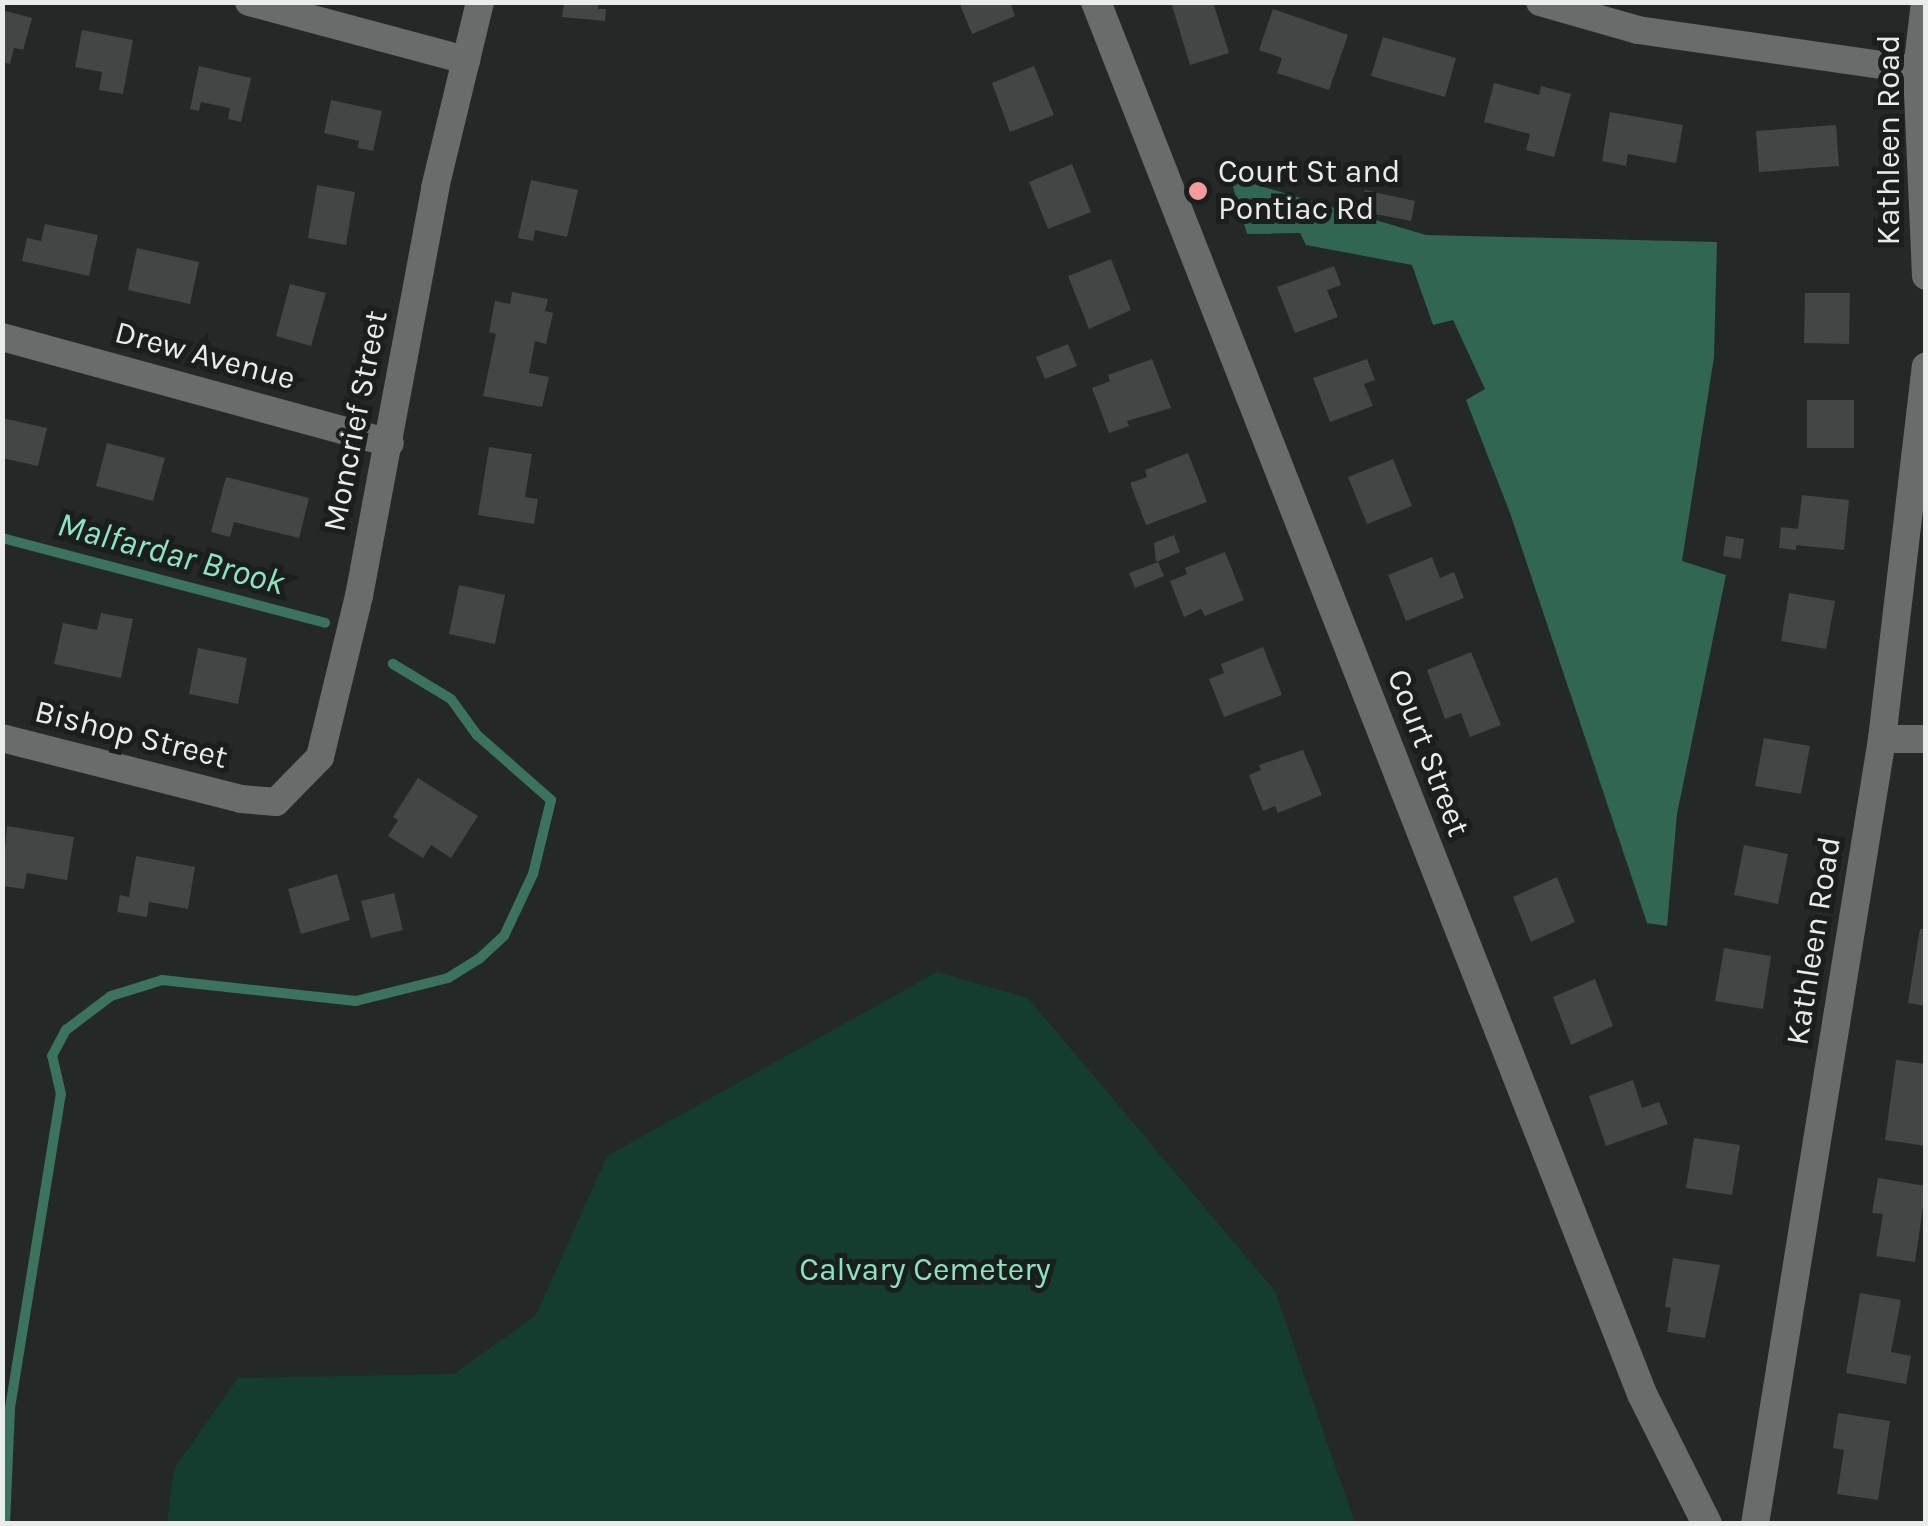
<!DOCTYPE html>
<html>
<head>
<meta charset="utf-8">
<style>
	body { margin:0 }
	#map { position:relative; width:1928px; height:1526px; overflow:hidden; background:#242826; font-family:Karla,sans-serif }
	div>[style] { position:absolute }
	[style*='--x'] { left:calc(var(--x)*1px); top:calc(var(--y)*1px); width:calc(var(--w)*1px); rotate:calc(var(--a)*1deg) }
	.green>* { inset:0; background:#153d2f }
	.forest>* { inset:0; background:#306652 }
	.stream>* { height:10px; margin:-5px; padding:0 5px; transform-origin:5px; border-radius:5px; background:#3c735e }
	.building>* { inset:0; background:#424644 }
	.minor>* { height:28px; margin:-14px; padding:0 14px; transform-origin:14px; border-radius:14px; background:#686c6a }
	.tertiary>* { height:30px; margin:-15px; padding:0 15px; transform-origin:15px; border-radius:15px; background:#686c6a }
	.dots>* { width:28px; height:28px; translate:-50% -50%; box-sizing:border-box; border:5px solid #1a1e1c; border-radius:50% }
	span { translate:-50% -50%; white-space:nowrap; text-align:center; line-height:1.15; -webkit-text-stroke:10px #1a1e1c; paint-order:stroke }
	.street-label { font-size:32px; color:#eaeceb }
	.poi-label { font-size:32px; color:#eaeceb }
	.left { translate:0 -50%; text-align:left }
	.park-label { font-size:32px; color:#8be2c0 }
	.water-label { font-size:35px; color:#8ee5c3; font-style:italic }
	.frame { position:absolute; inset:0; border:5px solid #eaeceb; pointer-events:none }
</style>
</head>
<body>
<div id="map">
	<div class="green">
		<div style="clip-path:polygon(937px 972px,1028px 998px,1275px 1291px,1355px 1523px,167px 1523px,174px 1469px,238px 1378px,454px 1374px,536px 1315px,607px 1156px)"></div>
	</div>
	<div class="forest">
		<div style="clip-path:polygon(1230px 177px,1426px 235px,1717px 242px,1714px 357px,1682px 561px,1726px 575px,1677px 814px,1667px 926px,1647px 923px,1510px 513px,1466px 400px,1485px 389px,1453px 320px,1433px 325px,1412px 265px,1306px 245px,1300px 233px,1247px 234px)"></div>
	</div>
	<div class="stream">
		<div style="--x:2;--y:538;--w:334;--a:14.7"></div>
		<div style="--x:5;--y:1524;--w:116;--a:-87.5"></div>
		<div style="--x:10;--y:1408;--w:318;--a:-80.8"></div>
		<div style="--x:61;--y:1094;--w:39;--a:-103"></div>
		<div style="--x:52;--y:1056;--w:30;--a:-62"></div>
		<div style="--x:66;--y:1030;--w:56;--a:-37.1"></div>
		<div style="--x:111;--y:996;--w:53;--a:-17.4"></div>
		<div style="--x:162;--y:980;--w:195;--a:6.2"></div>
		<div style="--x:356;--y:1001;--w:95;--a:-14"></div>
		<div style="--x:448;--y:978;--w:36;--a:-32"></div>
		<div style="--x:479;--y:959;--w:34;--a:-43"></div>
		<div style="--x:504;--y:936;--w:68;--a:-64.9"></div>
		<div style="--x:533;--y:874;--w:76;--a:-76.3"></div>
		<div style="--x:551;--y:800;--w:98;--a:-138.7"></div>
		<div style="--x:477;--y:735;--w:44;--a:-125.8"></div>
		<div style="--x:451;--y:699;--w:68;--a:-148.9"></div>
	</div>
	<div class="building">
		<div style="clip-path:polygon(564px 2px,598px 2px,598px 9px,606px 9px,605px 21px,562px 17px)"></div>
		<div style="clip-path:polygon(959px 2px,1010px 2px,1015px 16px,972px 34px)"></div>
		<div style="clip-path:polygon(1171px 2px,1213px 2px,1229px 53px,1190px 65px)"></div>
		<div style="clip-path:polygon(1273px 9px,1348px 35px,1329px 90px,1277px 73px,1282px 58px,1259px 50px)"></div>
		<div style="clip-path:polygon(2px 10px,32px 18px,23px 50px,14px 48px,10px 64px,2px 62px)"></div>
		<div style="clip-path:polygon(82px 30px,133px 40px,123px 94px,99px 90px,102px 72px,75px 67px)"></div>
		<div style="clip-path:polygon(1383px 37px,1456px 58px,1445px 97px,1371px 76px)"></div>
		<div style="clip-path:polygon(199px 66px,251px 78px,241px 122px,228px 119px,230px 108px,201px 102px,199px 111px,190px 109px)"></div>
		<div style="clip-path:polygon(1034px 66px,1054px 115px,1010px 132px,992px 83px)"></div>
		<div style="clip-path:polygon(1494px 83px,1539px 95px,1541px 86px,1571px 94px,1554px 157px,1526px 150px,1530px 134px,1484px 122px)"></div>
		<div style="clip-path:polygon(331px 100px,382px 111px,373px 151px,358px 148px,359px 141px,324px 133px)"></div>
		<div style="clip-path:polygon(1610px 112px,1683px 125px,1676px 163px,1628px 154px,1626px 166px,1602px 161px)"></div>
		<div style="clip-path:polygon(1836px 125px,1839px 166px,1759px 172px,1756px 131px)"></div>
		<div style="clip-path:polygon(1072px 164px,1091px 212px,1048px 229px,1029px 182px)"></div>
		<div style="clip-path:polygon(531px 180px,578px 190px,567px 237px,535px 230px,533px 241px,518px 238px)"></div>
		<div style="clip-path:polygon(317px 185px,355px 192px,346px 245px,308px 238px)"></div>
		<div style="clip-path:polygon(1365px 190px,1415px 201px,1411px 221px,1360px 211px)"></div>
		<div style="clip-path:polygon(45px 224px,98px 235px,89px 276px,22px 261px,27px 238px,41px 241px)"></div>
		<div style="clip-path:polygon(137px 248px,199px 262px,190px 304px,128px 290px)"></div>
		<div style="clip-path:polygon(1111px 259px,1131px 310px,1089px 329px,1068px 276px)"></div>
		<div style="clip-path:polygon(1334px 266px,1341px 285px,1327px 290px,1338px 317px,1295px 333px,1277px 287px)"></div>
		<div style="clip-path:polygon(290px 284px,326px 293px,311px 346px,276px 336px)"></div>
		<div style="clip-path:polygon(512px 292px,548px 299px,545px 311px,553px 313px,546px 344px,535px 341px,529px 373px,549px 377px,542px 407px,483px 396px,496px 334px,489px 332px,495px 301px,510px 304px)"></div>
		<div style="clip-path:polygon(1805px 293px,1850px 293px,1849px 344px,1804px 343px)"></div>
		<div style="clip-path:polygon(1068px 344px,1077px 366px,1045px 379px,1036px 357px)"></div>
		<div style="clip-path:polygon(1152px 359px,1171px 408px,1127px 421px,1129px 426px,1109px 433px,1092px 388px,1110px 381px,1108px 375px)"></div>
		<div style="clip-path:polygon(1367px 359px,1375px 380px,1364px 384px,1373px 406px,1330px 422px,1313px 378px)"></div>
		<div style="clip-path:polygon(1807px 400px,1854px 400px,1854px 448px,1807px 448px)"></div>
		<div style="clip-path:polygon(2px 418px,47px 428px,38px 466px,2px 458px)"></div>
		<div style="clip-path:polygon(107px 443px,165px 458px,153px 501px,96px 486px)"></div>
		<div style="clip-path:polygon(489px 447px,532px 454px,525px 497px,538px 499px,534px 524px,478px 515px)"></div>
		<div style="clip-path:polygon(1188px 453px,1207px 502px,1146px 525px,1130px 483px,1147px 477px,1145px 470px)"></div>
		<div style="clip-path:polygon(1393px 459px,1412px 506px,1367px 524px,1348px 477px)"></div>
		<div style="clip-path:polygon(226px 477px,309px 498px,299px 538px,234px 522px,230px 537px,211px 532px)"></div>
		<div style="clip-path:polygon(1802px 495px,1849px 500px,1844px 550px,1796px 545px,1796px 550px,1779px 548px,1781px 527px,1798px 529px)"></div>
		<div style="clip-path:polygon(1174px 535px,1180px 552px,1156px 562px,1154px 543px)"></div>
		<div style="clip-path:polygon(1726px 536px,1744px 539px,1741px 559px,1723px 556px)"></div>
		<div style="clip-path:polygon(1225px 552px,1244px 600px,1205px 616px,1201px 609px,1184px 617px,1170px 581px,1187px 574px,1185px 568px)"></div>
		<div style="clip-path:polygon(1432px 557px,1440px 578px,1454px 572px,1464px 598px,1406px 621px,1388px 575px)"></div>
		<div style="clip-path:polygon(1158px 562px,1164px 576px,1135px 588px,1129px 573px)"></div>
		<div style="clip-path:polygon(459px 585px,505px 595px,495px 644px,449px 634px)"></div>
		<div style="clip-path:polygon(1789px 593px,1835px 601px,1826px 649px,1781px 641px)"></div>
		<div style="clip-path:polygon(101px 613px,133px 619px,121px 678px,54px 664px,63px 623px,97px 630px)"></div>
		<div style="clip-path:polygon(1263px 647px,1282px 695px,1224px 717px,1209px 679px,1224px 673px,1221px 664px)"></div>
		<div style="clip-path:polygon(198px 648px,247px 658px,238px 704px,189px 694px)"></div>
		<div style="clip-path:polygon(1471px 652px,1501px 725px,1470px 737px,1461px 713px,1445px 719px,1427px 670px)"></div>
		<div style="clip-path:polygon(1764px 738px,1810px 746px,1801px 794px,1755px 786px)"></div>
		<div style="clip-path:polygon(1303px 750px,1322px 795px,1278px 813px,1275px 806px,1263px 811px,1249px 775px,1261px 770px,1259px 765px)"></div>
		<div style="clip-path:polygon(418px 778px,478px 816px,451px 858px,431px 845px,423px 858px,388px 836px,398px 820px,393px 817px)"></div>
		<div style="clip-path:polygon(7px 826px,74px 837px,67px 880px,27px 873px,24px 889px,2px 886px)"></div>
		<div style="clip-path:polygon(1744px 845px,1788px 854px,1778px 904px,1734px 895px)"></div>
		<div style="clip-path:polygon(136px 856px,195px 867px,188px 909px,149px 902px,147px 917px,117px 912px,120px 895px,129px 897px)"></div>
		<div style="clip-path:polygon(337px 874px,350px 920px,301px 934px,288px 889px)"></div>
		<div style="clip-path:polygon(1557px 877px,1575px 922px,1531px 942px,1513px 897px)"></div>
		<div style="clip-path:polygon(394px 893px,403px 930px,371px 938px,361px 901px)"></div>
		<div style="clip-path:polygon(1920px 929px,1926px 929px,1926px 1006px,1908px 1003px)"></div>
		<div style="clip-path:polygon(1724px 948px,1771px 956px,1763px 1009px,1715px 1001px)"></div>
		<div style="clip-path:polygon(1595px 979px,1613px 1026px,1571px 1045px,1553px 997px)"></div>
		<div style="clip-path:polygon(1896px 1060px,1926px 1064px,1926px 1146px,1885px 1140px)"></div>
		<div style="clip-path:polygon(1633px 1080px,1642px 1108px,1659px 1102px,1668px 1124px,1606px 1146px,1589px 1096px)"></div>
		<div style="clip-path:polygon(1694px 1138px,1740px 1145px,1732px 1195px,1686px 1188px)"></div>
		<div style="clip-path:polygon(1878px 1178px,1926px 1186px,1915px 1262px,1876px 1256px,1883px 1214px,1872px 1213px)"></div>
		<div style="clip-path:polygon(1673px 1258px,1720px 1265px,1705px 1338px,1667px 1332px,1671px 1308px,1665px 1307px)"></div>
		<div style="clip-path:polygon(1860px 1293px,1901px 1300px,1891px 1352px,1911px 1356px,1906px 1384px,1846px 1373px)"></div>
		<div style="clip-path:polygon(1838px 1413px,1890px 1421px,1878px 1500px,1837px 1494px,1844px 1450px,1833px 1448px)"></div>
	</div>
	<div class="minor">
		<div style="--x:249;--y:2;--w:225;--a:15"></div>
		<div style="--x:1540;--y:2;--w:102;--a:15.9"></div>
		<div style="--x:1638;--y:30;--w:282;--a:8.2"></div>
		<div style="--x:1925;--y:2;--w:68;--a:96.7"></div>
		<div style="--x:1917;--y:70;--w:206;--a:87.5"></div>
		<div style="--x:2;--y:337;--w:402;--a:15.3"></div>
		<div style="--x:2;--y:738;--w:247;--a:14.3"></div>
		<div style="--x:241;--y:799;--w:35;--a:5"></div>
		<div style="--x:276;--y:802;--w:63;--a:-45.6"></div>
		<div style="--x:320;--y:757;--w:166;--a:-76.4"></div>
		<div style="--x:359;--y:596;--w:415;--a:-79.4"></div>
		<div style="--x:435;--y:188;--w:191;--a:-76.4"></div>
		<div style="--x:1882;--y:739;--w:44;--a:0"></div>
		<div style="--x:1755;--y:1524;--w:795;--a:-80.81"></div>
		<div style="--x:1882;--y:739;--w:375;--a:-83.3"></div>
	</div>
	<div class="tertiary">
		<div style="--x:1096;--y:2;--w:1495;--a:68.58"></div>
		<div style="--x:1642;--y:1394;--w:145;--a:63.4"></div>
	</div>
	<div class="dots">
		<div style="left:1198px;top:191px;background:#f59b9e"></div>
	</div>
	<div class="street-label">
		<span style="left:1889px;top:140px;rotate:-90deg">Kathleen Road</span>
		<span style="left:205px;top:356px;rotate:15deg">Drew Avenue</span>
		<span style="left:356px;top:421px;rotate:-79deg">Moncrief Street</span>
		<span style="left:131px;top:735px;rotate:14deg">Bishop Street</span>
		<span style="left:1428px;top:753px;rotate:69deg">Court Street</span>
		<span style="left:1814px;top:941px;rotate:-81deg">Kathleen Road</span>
	</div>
	<div class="poi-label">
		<span class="left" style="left:1218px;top:191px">Court St and<br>Pontiac Rd</span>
	</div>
	<div class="park-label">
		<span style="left:925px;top:1270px">Calvary Cemetery</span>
	</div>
	<div class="water-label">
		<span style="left:171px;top:554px;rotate:15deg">Malfardar Brook</span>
	</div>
	<div class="frame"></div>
</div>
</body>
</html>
